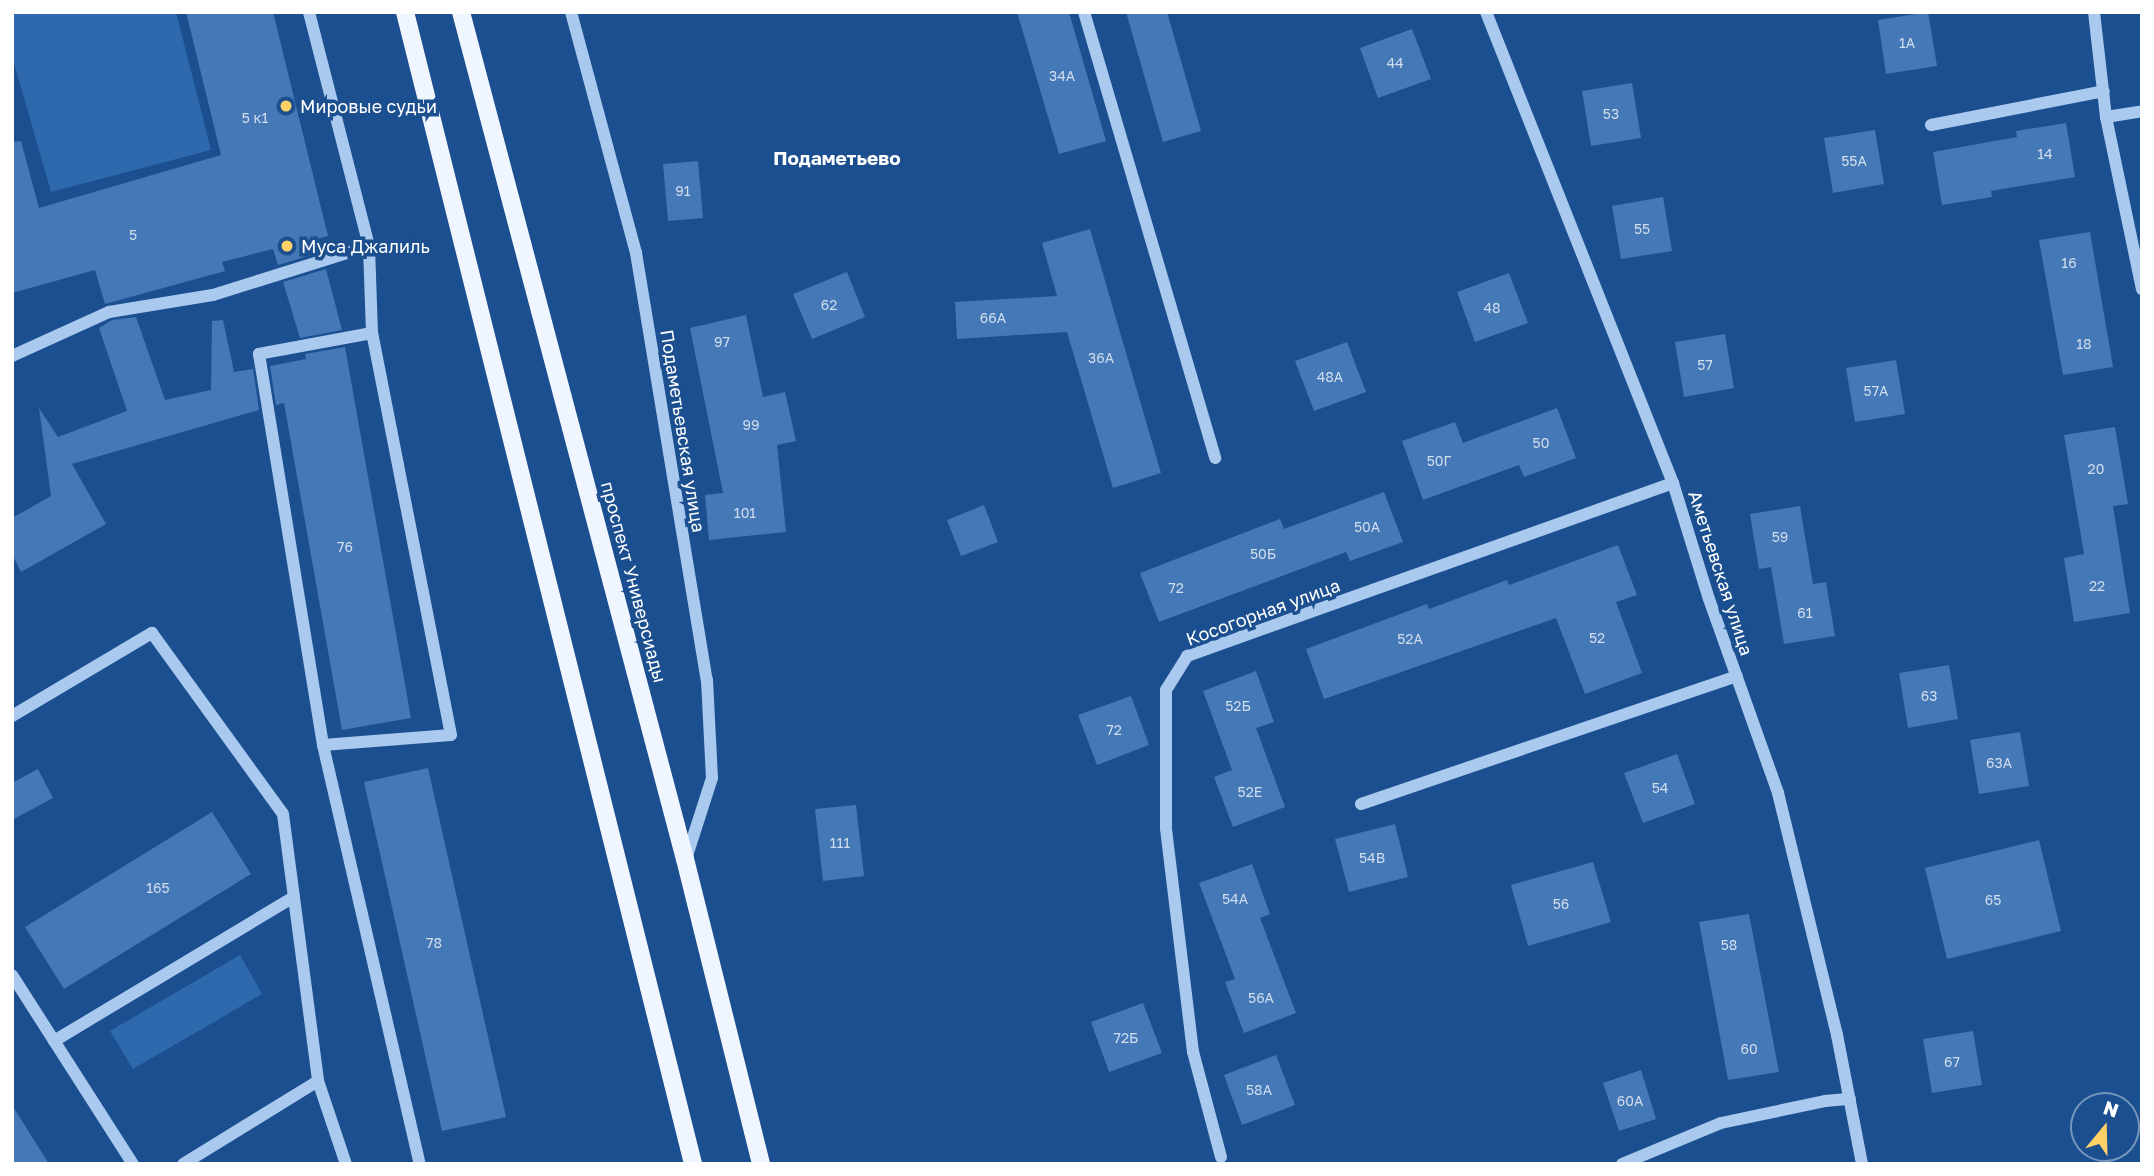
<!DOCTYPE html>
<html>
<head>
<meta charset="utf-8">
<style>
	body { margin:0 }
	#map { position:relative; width:2154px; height:1176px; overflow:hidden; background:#1b4f8f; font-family:"Golos Text",sans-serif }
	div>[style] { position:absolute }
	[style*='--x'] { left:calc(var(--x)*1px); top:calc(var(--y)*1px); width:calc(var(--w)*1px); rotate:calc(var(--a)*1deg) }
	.green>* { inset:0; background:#2e69ad }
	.building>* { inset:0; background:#4478b7 }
	.minor>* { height:12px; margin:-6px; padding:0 6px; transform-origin:6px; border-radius:6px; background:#a9c9ee }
	.major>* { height:18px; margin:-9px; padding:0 9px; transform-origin:9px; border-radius:9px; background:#f0f6ff }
	.dots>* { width:19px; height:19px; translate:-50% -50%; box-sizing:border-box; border:4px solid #1b4f8f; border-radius:50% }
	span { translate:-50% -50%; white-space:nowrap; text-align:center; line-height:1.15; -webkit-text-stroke:7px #1b4f8f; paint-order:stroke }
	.number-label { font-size:14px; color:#d0dded }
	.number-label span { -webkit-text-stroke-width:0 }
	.poi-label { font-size:18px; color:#fff }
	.left { translate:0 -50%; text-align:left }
	.street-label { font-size:18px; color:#fff }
	.neighbourhood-label { font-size:19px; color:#fff; font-weight:700 }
	.frame { position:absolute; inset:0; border:14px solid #fff; pointer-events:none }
	.north { position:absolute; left:2070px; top:1092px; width:70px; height:70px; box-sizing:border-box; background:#1b4f8f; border:2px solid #7695bc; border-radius:50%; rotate:19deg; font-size:19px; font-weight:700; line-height:28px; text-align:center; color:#fff }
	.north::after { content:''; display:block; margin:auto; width:24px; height:32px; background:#ffd166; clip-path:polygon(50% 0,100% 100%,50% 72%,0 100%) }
</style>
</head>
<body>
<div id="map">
	<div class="green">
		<div style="clip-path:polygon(12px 12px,176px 12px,211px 150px,51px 192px,12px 56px)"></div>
		<div style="clip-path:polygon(240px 955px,262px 994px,133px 1069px,110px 1031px)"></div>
	</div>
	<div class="building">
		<div style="clip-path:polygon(186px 12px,273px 12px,328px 236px,317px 239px,321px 252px,278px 265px,273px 249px,222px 262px,225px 271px,105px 304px,95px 270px,12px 293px,12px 142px,21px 141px,39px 208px,221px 155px)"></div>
		<div style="clip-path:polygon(1017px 12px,1069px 12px,1106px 141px,1059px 154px)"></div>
		<div style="clip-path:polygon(1126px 12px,1167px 12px,1201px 131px,1163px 142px)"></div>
		<div style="clip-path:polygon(1928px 12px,1937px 66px,1886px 74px,1878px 20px)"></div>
		<div style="clip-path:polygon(1412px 29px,1431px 79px,1378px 98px,1360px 48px)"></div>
		<div style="clip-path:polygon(1632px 83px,1641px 138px,1591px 146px,1582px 91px)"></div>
		<div style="clip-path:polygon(2066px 123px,2075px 177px,1991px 191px,1992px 197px,1942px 205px,1933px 152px,2017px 137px,2016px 131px)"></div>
		<div style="clip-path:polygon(1875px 130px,1884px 184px,1833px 193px,1824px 138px)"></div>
		<div style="clip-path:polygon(698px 161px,703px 218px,668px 221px,663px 164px)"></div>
		<div style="clip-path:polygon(1663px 197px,1672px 251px,1621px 259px,1612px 206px)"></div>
		<div style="clip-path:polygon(1090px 229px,1161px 473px,1113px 488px,1067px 332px,957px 339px,955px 302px,1057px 296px,1042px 243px)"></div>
		<div style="clip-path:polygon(2090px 232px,2113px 367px,2063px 375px,2039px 240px)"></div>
		<div style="clip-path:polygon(326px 269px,342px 330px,300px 338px,283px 282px)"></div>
		<div style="clip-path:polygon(847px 272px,865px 317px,812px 339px,793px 294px)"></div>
		<div style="clip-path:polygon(1509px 273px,1528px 323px,1475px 342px,1457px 292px)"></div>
		<div style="clip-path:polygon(746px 315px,763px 397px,785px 392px,796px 441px,777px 445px,786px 532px,709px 540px,705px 495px,723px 493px,690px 328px)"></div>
		<div style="clip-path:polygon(136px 317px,165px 400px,211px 390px,212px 321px,223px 320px,234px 372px,253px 369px,259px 410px,72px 464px,106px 524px,21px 572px,12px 554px,12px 518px,51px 496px,39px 408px,58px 437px,127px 411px,99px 328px,112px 320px)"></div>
		<div style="clip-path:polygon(1725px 334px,1734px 388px,1684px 397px,1675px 342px)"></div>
		<div style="clip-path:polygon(1347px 342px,1366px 392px,1314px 411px,1295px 361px)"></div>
		<div style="clip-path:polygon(345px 347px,411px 718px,342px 730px,284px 403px,276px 405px,270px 366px,306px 359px,305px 354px)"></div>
		<div style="clip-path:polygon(1896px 360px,1905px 414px,1855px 422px,1846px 368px)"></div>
		<div style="clip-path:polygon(1557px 408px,1576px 458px,1524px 477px,1519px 465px,1423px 500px,1402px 441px,1455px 422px,1463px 443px)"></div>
		<div style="clip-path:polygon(2115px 427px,2128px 504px,2113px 506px,2130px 613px,2074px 622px,2064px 558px,2084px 554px,2064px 435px)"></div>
		<div style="clip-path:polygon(1384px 492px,1403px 542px,1350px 561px,1346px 552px,1159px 622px,1140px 573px,1280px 519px,1284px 529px)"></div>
		<div style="clip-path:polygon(984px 505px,998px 542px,961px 556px,947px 520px)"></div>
		<div style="clip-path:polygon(1800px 506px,1813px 584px,1826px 582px,1835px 636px,1784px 644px,1771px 567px,1759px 569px,1750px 514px)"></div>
		<div style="clip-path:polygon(1618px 545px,1637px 595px,1616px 602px,1642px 673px,1585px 694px,1556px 618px,1324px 699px,1306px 649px,1427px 604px,1429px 609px,1507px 580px,1509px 585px)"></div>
		<div style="clip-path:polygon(1949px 665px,1958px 719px,1908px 728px,1899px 673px)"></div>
		<div style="clip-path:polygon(1256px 671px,1274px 722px,1256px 728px,1285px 807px,1233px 827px,1214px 777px,1232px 770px,1203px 691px)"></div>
		<div style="clip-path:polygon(1131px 696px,1149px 745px,1097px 765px,1078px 715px)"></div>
		<div style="clip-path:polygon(2020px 732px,2029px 786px,1979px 794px,1970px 740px)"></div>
		<div style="clip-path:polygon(1677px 754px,1695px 804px,1643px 823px,1624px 773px)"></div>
		<div style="clip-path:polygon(428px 768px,506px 1117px,442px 1131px,364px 782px)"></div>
		<div style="clip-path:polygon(38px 769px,53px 798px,12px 820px,12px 783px)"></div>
		<div style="clip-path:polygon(856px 805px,864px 876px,823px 881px,815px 809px)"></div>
		<div style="clip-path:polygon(212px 812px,251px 874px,64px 989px,25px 927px)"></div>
		<div style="clip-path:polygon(1395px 824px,1408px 877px,1349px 892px,1335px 839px)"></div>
		<div style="clip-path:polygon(2039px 840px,2061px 931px,1947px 959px,1925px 868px)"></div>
		<div style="clip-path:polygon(1593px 862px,1611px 922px,1528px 946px,1511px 885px)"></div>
		<div style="clip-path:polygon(1252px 864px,1270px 914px,1260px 918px,1296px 1013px,1244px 1033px,1225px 982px,1235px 979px,1199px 883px)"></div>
		<div style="clip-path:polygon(1749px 914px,1779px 1072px,1728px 1080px,1699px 922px)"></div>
		<div style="clip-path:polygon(1143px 1003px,1162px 1053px,1109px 1072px,1091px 1022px)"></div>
		<div style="clip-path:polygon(1973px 1031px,1982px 1085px,1932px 1093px,1923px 1039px)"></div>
		<div style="clip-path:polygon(1276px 1055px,1295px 1105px,1242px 1125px,1224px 1075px)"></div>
		<div style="clip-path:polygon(1641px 1070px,1656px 1119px,1619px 1131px,1603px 1083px)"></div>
		<div style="clip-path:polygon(12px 1105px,49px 1164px,12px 1164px)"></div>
	</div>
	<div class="minor">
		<div style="--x:571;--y:12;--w:250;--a:74.9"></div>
		<div style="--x:636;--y:253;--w:433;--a:80.6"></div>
		<div style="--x:707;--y:680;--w:98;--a:87.1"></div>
		<div style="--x:712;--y:778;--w:85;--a:107.8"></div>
		<div style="--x:1084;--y:12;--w:465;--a:73.6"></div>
		<div style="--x:1486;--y:12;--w:507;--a:68.35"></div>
		<div style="--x:1673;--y:483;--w:121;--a:72.8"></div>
		<div style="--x:1709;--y:599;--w:206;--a:70.4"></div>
		<div style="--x:1778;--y:793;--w:249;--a:76.3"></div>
		<div style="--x:1837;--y:1035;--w:131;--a:79"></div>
		<div style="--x:2094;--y:12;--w:106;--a:83.5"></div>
		<div style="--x:2106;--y:117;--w:176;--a:78.2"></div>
		<div style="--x:2106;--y:117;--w:36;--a:-9"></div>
		<div style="--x:1931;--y:125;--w:176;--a:-11.1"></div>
		<div style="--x:372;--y:333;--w:115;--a:169.5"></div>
		<div style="--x:259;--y:354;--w:396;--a:80.7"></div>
		<div style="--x:323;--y:745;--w:430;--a:77"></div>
		<div style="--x:12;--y:356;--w:107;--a:-24.4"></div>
		<div style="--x:109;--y:312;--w:105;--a:-9.3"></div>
		<div style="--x:213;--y:295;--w:164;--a:-17.4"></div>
		<div style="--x:369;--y:246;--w:242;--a:-104.4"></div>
		<div style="--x:12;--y:716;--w:163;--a:-30.7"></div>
		<div style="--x:152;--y:633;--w:223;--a:54.1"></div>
		<div style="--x:283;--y:814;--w:269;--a:82.5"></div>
		<div style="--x:318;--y:1081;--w:158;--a:148.4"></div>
		<div style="--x:323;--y:745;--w:128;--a:-4.5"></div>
		<div style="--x:451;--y:735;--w:410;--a:-101.1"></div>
		<div style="--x:372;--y:333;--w:87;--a:-92"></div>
		<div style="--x:1361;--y:804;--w:397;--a:-18.8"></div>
		<div style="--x:12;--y:975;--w:224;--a:57.4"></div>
		<div style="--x:54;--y:1041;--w:280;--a:-31"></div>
		<div style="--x:318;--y:1081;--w:88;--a:71.4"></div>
		<div style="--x:1221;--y:1157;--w:109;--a:-104.9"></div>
		<div style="--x:1193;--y:1052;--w:226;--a:-96.9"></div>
		<div style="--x:1166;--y:828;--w:138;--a:-90"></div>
		<div style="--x:1166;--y:690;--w:40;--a:-58"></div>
		<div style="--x:1187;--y:656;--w:516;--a:-19.59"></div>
		<div style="--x:1622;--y:1164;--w:107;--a:-22.5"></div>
		<div style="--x:1721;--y:1123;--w:106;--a:-11.9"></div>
		<div style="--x:1825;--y:1101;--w:25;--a:-5"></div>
	</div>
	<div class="major">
		<div style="--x:405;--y:12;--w:1187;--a:75.96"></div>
		<div style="--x:461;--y:12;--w:876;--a:75.19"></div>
		<div style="--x:685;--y:859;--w:314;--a:76"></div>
	</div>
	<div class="dots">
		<div style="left:286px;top:106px;background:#ffd166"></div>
		<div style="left:287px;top:246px;background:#ffd166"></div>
	</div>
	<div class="number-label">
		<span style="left:1907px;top:43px">1А</span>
		<span style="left:1395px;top:63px">44</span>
		<span style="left:1062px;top:76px">34А</span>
		<span style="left:1611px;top:114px">53</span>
		<span style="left:255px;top:118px">5 к1</span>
		<span style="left:2045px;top:154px">14</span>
		<span style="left:1854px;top:161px">55А</span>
		<span style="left:683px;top:191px">91</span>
		<span style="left:1642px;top:229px">55</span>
		<span style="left:133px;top:235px">5</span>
		<span style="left:2069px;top:263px">16</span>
		<span style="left:829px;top:305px">62</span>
		<span style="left:1492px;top:308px">48</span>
		<span style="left:993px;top:318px">66А</span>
		<span style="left:722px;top:342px">97</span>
		<span style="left:2084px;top:344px">18</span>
		<span style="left:1101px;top:358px">36А</span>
		<span style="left:1705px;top:365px">57</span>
		<span style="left:1330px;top:377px">48А</span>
		<span style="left:1876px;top:391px">57А</span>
		<span style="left:751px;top:425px">99</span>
		<span style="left:1541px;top:443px">50</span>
		<span style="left:1439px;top:461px">50Г</span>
		<span style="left:2096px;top:469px">20</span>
		<span style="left:745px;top:513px">101</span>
		<span style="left:1367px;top:527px">50А</span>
		<span style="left:1780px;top:537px">59</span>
		<span style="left:345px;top:547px">76</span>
		<span style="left:1263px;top:554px">50Б</span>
		<span style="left:2097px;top:586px">22</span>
		<span style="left:1176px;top:588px">72</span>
		<span style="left:1805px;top:613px">61</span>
		<span style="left:1597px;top:638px">52</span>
		<span style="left:1410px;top:639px">52А</span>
		<span style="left:1929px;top:696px">63</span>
		<span style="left:1238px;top:706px">52Б</span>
		<span style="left:1114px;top:730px">72</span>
		<span style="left:1999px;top:763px">63А</span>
		<span style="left:1660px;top:788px">54</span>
		<span style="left:1250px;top:792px">52Е</span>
		<span style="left:840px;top:843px">111</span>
		<span style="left:1372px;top:858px">54В</span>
		<span style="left:158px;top:888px">165</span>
		<span style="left:1235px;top:899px">54А</span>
		<span style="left:1993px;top:900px">65</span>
		<span style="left:1561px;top:904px">56</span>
		<span style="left:434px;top:943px">78</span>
		<span style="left:1729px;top:945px">58</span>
		<span style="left:1261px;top:998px">56А</span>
		<span style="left:1126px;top:1038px">72Б</span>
		<span style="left:1749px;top:1049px">60</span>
		<span style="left:1952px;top:1062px">67</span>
		<span style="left:1259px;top:1090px">58А</span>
		<span style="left:1630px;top:1101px">60А</span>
	</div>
	<div class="poi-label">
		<span class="left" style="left:300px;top:106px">Мировые судьи</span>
		<span class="left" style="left:301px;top:246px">Муса Джалиль</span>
	</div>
	<div class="street-label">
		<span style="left:683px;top:431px;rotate:81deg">Подаметьевская улица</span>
		<span style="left:1721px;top:573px;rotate:72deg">Аметьевская улица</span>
		<span style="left:634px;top:582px;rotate:75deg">проспект Универсиады</span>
		<span style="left:1263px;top:612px;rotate:-20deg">Косогорная улица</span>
	</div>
	<div class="neighbourhood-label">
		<span style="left:837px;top:158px">Подаметьево</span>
	</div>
	<div class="frame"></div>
	<div class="north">N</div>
</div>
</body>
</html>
